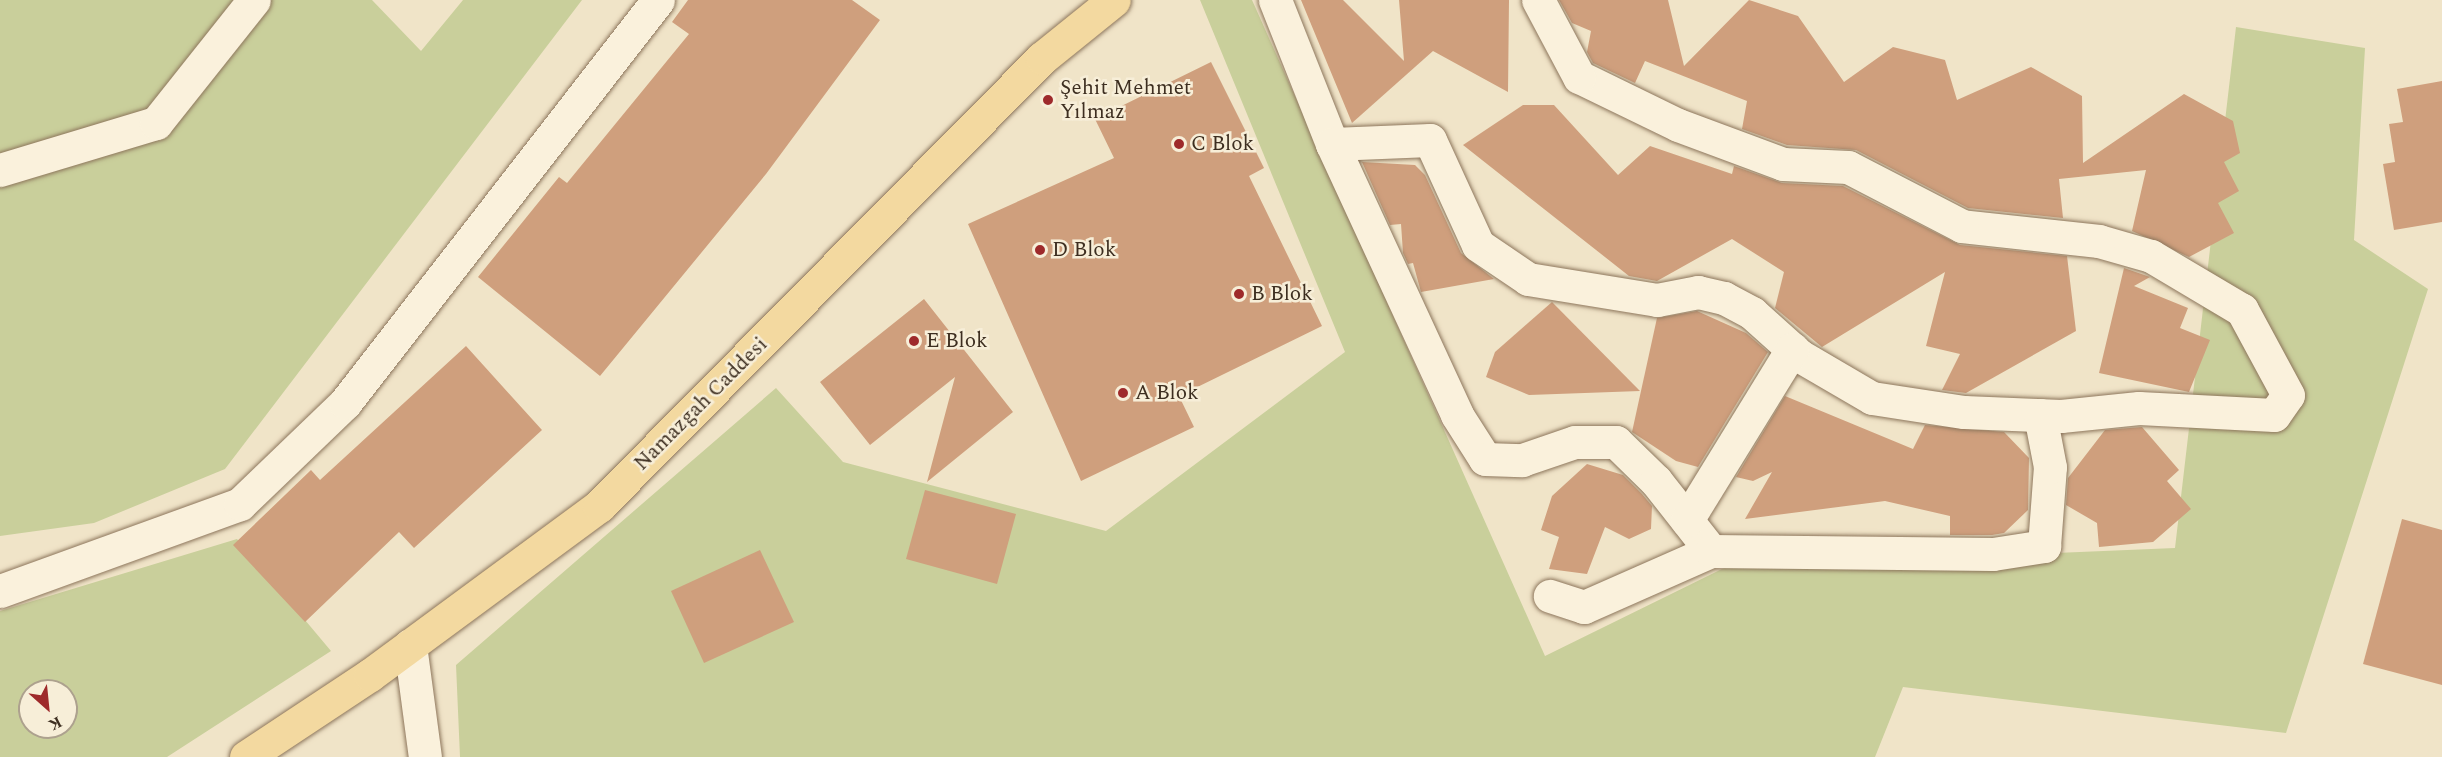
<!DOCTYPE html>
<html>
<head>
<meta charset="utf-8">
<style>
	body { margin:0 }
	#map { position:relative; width:2442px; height:757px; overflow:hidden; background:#f0e4c8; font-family:Spectral,serif }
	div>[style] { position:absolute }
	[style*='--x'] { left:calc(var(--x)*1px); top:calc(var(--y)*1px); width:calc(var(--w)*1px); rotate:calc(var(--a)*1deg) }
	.green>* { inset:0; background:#c9cf9b }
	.building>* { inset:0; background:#cf9f7d }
	.roads { filter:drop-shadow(0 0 2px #8d765c) drop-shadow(0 0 2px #8d765c) }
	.minor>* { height:33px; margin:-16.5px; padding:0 16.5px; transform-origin:16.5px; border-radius:16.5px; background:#faf1dc }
	.major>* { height:33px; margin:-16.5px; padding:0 16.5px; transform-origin:16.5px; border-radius:16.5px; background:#f3d9a0 }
	.dots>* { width:16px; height:16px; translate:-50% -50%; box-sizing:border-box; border:3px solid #f7eed8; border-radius:50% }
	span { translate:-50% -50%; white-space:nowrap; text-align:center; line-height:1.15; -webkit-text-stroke:5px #f7eed8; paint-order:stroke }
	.poi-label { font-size:21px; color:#3d2e20 }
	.left { translate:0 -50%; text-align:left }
	.street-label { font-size:21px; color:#3d2e20 }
	.north { position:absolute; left:18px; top:679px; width:60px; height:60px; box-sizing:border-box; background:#f7eed8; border:2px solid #ada18e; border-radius:50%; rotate:153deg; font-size:16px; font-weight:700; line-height:24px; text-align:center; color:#3d2e20 }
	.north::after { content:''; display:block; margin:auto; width:21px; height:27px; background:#9e2a2b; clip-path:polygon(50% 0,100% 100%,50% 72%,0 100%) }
</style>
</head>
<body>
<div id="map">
	<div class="green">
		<div style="clip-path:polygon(0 0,372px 0,421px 51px,463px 0,582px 0,225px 469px,94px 523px,0 536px)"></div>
		<div style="clip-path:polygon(1200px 0,1252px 0,1545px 656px,1726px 567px,2175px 548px,2236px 27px,2365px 48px,2354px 240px,2428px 289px,2286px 733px,1903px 687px,1875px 757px,460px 757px,456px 665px,776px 388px,843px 462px,1106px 531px,1345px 352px)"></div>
		<div style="clip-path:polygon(evenodd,237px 539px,331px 651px,167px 757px,0 757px,0 611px,237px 539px,30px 691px,66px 691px,66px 727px,30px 727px,30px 691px)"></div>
	</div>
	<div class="building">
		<div style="clip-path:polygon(688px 0,852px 0,880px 20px,766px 174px,600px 376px,478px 277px,559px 177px,567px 183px,689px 34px,672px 22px)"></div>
		<div style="clip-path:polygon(1301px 0,1343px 0,1404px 61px,1399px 0,1509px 0,1508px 92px,1433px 51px,1352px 123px)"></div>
		<div style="clip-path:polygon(1559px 0,1668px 0,1684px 66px,1749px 0,1798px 16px,1844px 82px,1893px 47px,1945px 60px,1957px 100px,2031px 67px,2082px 96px,2083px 163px,2184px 94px,2233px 121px,2240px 153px,2224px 162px,2239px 191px,2218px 203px,2234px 233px,2189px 257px,2132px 231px,2146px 170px,2059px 179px,2063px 218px,1968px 208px,1856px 150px,1787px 145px,1742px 129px,1747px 101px,1645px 61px,1635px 83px,1593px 63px,1587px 52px,1591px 31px,1572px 23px)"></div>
		<div style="clip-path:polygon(1211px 62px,1264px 168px,1249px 176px,1322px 326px,1179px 396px,1194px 427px,1081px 481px,968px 224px,1114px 158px,1095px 119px)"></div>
		<div style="clip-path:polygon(2442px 81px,2442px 222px,2394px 230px,2383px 164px,2395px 162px,2389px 124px,2403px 122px,2397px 89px)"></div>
		<div style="clip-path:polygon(1523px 105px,1554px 105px,1618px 175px,1650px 146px,1732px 174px,1734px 166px,1782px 183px,1843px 186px,1960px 245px,2067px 256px,2076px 331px,1966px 393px,1942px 390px,1960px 354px,1926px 346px,1945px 272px,1822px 347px,1775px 308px,1784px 272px,1732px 239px,1657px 281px,1629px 276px,1463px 145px)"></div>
		<div style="clip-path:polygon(1362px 162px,1415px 165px,1425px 175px,1461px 253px,1494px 279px,1421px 292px,1413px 263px,1408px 264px,1403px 253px,1401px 224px,1390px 225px)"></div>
		<div style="clip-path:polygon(2124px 268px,2150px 277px,2134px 286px,2188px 308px,2180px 328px,2210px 340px,2189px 392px,2099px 373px)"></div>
		<div style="clip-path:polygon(924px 299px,1013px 412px,927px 482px,955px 377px,870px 445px,820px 382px)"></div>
		<div style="clip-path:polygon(1552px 302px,1640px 391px,1529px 395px,1486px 377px,1495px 352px)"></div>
		<div style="clip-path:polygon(1697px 311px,1746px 333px,1768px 352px,1698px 467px,1676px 461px,1632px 432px,1657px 318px)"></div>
		<div style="clip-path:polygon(466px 346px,542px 430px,414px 548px,399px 532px,305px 622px,233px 545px,311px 470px,320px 480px)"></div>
		<div style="clip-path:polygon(1785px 396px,1913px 449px,1925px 425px,2004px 432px,2029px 458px,2028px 510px,2004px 533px,1992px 535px,1950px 535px,1950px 516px,1885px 501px,1745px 519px,1772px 472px,1753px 481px,1736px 477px)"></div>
		<div style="clip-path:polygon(2142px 427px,2179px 470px,2167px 481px,2191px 509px,2153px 542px,2099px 547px,2097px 523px,2066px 505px,2068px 478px,2105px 430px)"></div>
		<div style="clip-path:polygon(1587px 464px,1623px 475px,1642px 494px,1652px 506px,1651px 529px,1629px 539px,1605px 527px,1587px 574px,1549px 569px,1559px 537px,1541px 530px,1552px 496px)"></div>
		<div style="clip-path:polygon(925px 490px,1016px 514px,997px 584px,906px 559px)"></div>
		<div style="clip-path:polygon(2402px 519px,2442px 530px,2442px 685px,2363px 664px)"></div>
		<div style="clip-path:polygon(760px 550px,794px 622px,704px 663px,671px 591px)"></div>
	</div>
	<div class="roads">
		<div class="minor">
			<div style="--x:1275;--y:0;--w:155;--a:68.4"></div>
			<div style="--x:1332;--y:144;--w:298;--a:65.2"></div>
			<div style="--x:1457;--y:415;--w:52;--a:57.5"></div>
			<div style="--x:1485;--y:459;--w:37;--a:2"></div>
			<div style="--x:1522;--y:460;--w:56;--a:-18.8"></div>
			<div style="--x:1575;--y:442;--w:41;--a:0"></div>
			<div style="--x:1616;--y:442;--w:56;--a:44.3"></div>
			<div style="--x:1656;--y:481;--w:89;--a:51.8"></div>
			<div style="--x:1711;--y:551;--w:139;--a:156.2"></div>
			<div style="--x:1584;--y:607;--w:36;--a:-162"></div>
			<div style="--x:1332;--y:144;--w:98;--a:-2.3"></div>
			<div style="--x:1430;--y:140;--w:115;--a:65.4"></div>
			<div style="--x:1478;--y:245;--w:60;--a:34.2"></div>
			<div style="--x:1528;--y:279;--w:131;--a:9.2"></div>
			<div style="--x:1657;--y:300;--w:42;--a:-11"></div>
			<div style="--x:1698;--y:292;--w:27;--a:13"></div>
			<div style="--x:1724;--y:298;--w:32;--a:28"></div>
			<div style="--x:1752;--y:313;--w:64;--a:41.9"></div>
			<div style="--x:1800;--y:356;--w:83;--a:30.3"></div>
			<div style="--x:1872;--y:398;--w:93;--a:8.7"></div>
			<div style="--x:1964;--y:412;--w:97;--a:2.4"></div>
			<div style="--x:2061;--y:416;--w:78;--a:-5.9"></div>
			<div style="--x:2139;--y:408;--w:135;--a:3"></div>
			<div style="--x:2274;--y:415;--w:24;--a:-55"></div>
			<div style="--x:2288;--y:395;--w:97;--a:-118.4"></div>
			<div style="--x:2242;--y:310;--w:106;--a:-149.3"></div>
			<div style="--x:2151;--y:256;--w:54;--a:-163.9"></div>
			<div style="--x:2099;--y:241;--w:138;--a:-173.8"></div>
			<div style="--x:1962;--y:226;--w:128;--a:-152.6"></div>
			<div style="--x:1848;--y:167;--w:65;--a:-177.4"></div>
			<div style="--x:1783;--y:164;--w:112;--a:-159.6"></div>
			<div style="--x:1678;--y:125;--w:110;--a:-154.1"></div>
			<div style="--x:1579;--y:77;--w:87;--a:-118"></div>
			<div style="--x:0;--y:170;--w:163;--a:-16.8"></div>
			<div style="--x:156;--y:123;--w:157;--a:-51.5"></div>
			<div style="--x:1687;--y:520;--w:201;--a:-58.4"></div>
			<div style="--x:1711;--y:551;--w:282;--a:0.6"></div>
			<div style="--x:1993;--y:554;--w:52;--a:-8.9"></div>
			<div style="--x:2044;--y:546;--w:79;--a:-85.7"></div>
			<div style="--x:2050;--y:467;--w:53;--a:-100.9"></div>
			<div style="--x:0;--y:591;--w:255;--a:-19.9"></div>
			<div style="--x:240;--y:504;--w:146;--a:-43.9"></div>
			<div style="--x:345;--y:403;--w:510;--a:-52.16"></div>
			<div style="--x:410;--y:645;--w:113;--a:82.4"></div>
		</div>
		<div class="major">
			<div style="--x:246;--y:757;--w:149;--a:-33.5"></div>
			<div style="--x:370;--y:675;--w:285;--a:-36.4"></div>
			<div style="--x:599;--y:506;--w:630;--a:-45.32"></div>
			<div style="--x:1042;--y:58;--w:92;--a:-38.9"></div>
		</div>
	</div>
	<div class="dots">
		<div style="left:1048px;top:100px;background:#9e2a2b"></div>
		<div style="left:1179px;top:144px;background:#9e2a2b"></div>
		<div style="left:1040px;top:250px;background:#9e2a2b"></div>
		<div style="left:1239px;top:294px;background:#9e2a2b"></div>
		<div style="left:914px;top:341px;background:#9e2a2b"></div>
		<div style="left:1123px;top:393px;background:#9e2a2b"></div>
	</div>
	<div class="poi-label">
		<span class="left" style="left:1060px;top:100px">Şehit Mehmet<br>Yılmaz</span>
		<span class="left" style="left:1191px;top:144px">C Blok</span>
		<span class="left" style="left:1052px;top:250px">D Blok</span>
		<span class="left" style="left:1251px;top:294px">B Blok</span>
		<span class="left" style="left:926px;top:341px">E Blok</span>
		<span class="left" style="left:1135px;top:393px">A Blok</span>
	</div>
	<div class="street-label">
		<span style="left:701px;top:404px;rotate:-45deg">Namazgah Caddesi</span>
	</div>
	<div class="north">K</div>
</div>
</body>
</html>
